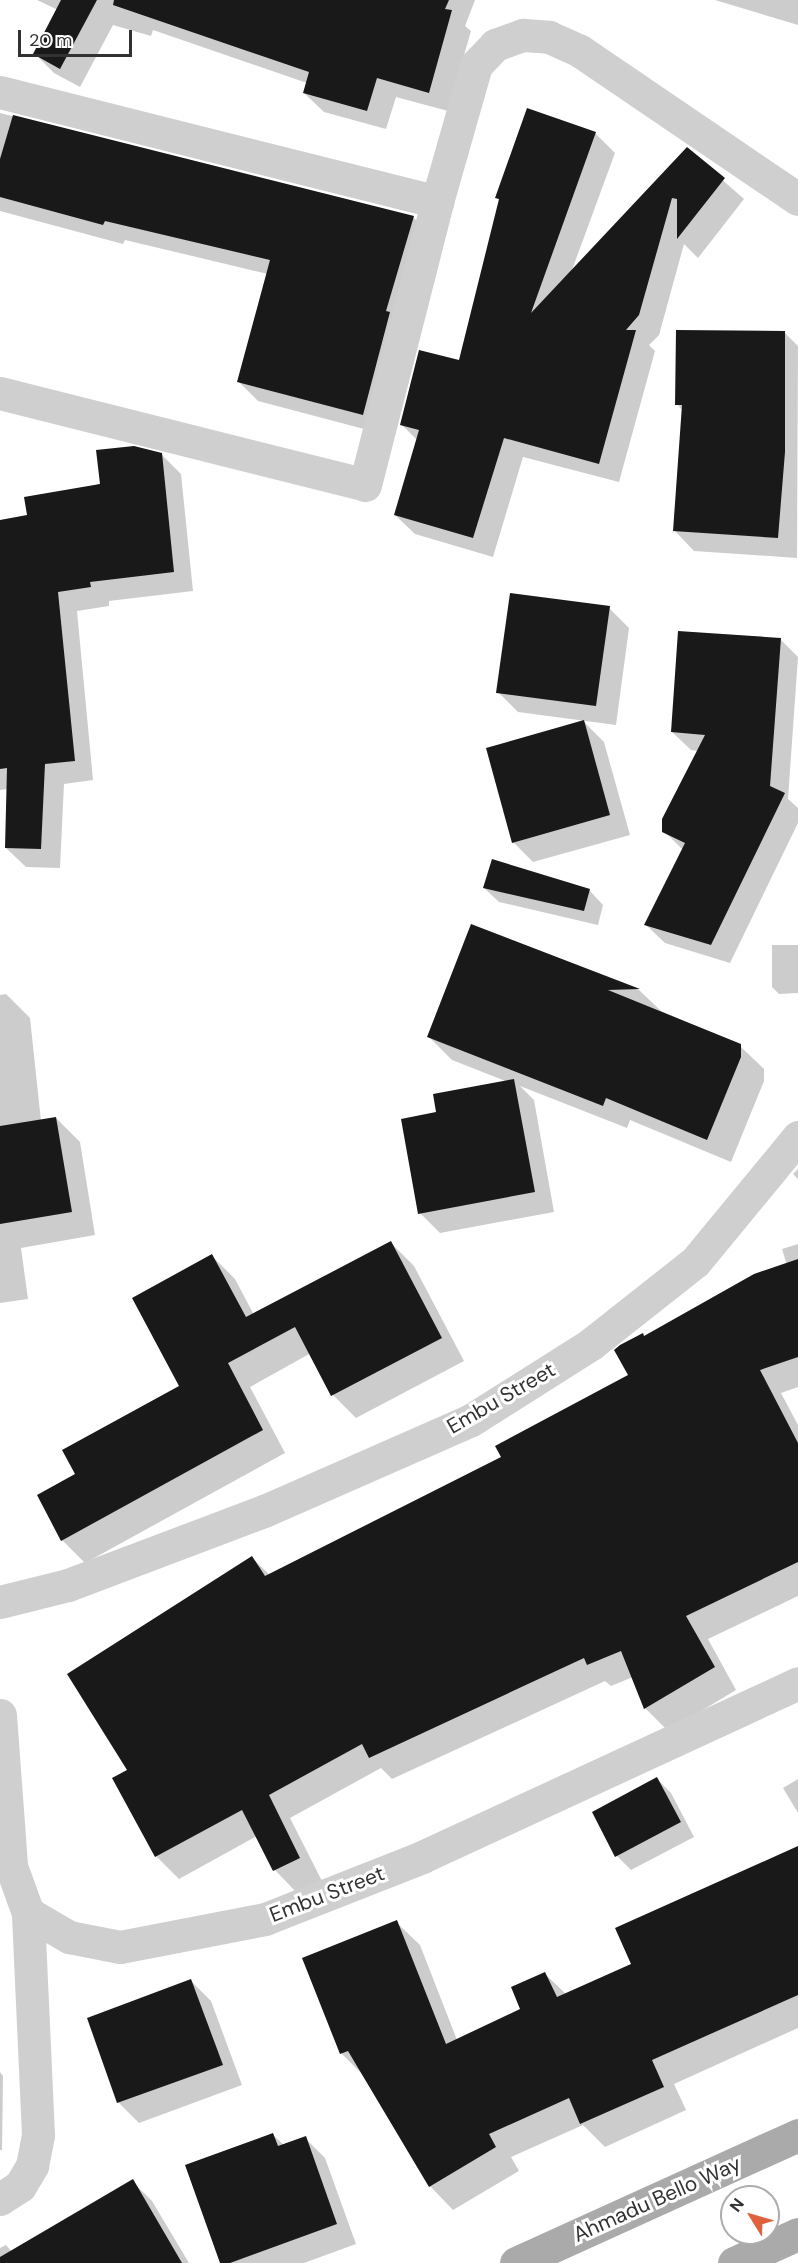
<!DOCTYPE html>
<html>
<head>
<meta charset="utf-8">
<style>
	body { margin:0 }
	#map { position:relative; width:798px; height:2263px; overflow:hidden; background:#fff; font-family:"DM Sans",sans-serif }
	div>[style] { position:absolute }
	[style*='--x'] { left:calc(var(--x)*1px); top:calc(var(--y)*1px); width:calc(var(--w)*1px); rotate:calc(var(--a)*1deg) }
	.shadow>* { inset:0; background:#0003 }
	.building>* { inset:0; background:#191919 }
	.minor>* { height:33px; margin:-16.5px; padding:0 16.5px; transform-origin:16.5px; border-radius:16.5px; background:#cfcfcf }
	.major>* { height:33px; margin:-16.5px; padding:0 16.5px; transform-origin:16.5px; border-radius:16.5px; background:#aaa }
	span { translate:-50% -50%; white-space:nowrap; text-align:center; line-height:1.15; -webkit-text-stroke:6px #fff; paint-order:stroke }
	.street-label { font-size:21px; color:#323232 }
	.north { position:absolute; left:720px; top:2185px; width:60px; height:60px; box-sizing:border-box; background:#fff; border:2px solid #adadad; border-radius:50%; rotate:307deg; font-size:16px; font-weight:700; line-height:24px; text-align:center; color:#323232 }
	.north::after { content:''; display:block; margin:auto; width:21px; height:27px; background:#df623d; clip-path:polygon(50% 0,100% 100%,50% 72%,0 100%) }
	.scale { position:absolute; left:18px; top:30px; width:114px; height:27px; box-sizing:border-box; border:3px solid #323232; border-top:0; padding-left:8px; font-size:18px; line-height:21px; white-space:nowrap; color:#323232; -webkit-text-stroke:4px #fff; paint-order:stroke }
</style>
</head>
<body>
<div id="map">
	<div class="shadow">
		<div style="clip-path:polygon(37px 0,475px 0,465px 26px,471px 31px,448px 111px,396px 97px,386px 129px,324px 112px,304px 93px,307px 83px,153px 30px,151px 36px,113px 25px,80px 87px,54px 73px,35px 54px,58px 10px)"></div>
		<div style="clip-path:polygon(715px 0,798px 0,798px 25px)"></div>
		<div style="clip-path:polygon(0 113px,413px 217px,433px 237px,383px 434px,258px 401px,238px 381px,268px 274px,125px 240px,123px 244px,0 211px)"></div>
		<div style="clip-path:polygon(595px 133px,615px 153px,572px 270px,687px 149px,744px 199px,698px 258px,684px 244px,659px 335px,649px 345px,655px 351px,619px 482px,523px 457px,493px 557px,415px 534px,395px 515px,418px 441px,401px 424px,461px 362px,500px 201px,496px 197px)"></div>
		<div style="clip-path:polygon(784px 332px,798px 346px,797px 558px,694px 551px,674px 530px,683px 411px,677px 404px)"></div>
		<div style="clip-path:polygon(161px 454px,181px 474px,193px 591px,109px 601px,109px 606px,77px 611px,93px 780px,64px 784px,60px 868px,26px 867px,6px 848px,8px 789px,0 790px,0 521px,29px 517px)"></div>
		<div style="clip-path:polygon(609px 608px,629px 628px,616px 725px,518px 712px,498px 692px)"></div>
		<div style="clip-path:polygon(780px 639px,798px 657px,788px 799px,798px 808px,798px 823px,730px 963px,665px 943px,646px 925px,683px 850px,664px 831px,698px 751px,691px 750px,672px 732px)"></div>
		<div style="clip-path:polygon(584px 722px,604px 742px,630px 835px,533px 862px,513px 842px)"></div>
		<div style="clip-path:polygon(484px 888px,589px 890px,603px 905px,598px 925px,499px 902px)"></div>
		<div style="clip-path:polygon(472px 926px,639px 990px,661px 1011px,740px 1046px,764px 1069px,764px 1081px,731px 1162px,630px 1120px,627px 1128px,520px 1086px,534px 1100px,554px 1212px,440px 1233px,420px 1213px,437px 1113px,508px 1082px,452px 1060px,428px 1036px)"></div>
		<div style="clip-path:polygon(772px 945px,798px 945px,798px 993px,779px 994px,772px 987px)"></div>
		<div style="clip-path:polygon(6px 994px,30px 1018px,41px 1121px,56px 1118px,80px 1142px,95px 1235px,21px 1248px,28px 1299px,0 1303px,0 995px)"></div>
		<div style="clip-path:polygon(798px 1169px,798px 1179px,793px 1174px)"></div>
		<div style="clip-path:polygon(391px 1243px,414px 1266px,464px 1361px,356px 1418px,333px 1395px,311px 1353px,250px 1387px,285px 1453px,85px 1563px,62px 1540px,77px 1475px,182px 1386px,212px 1256px,235px 1279px,254px 1315px)"></div>
		<div style="clip-path:polygon(798px 1244px,798px 1387px,781px 1393px,798px 1425px,798px 1596px,708px 1639px,736px 1690px,668px 1731px,645px 1708px,633px 1677px,611px 1686px,605px 1681px,392px 1779px,381px 1768px,290px 1818px,322px 1881px,297px 1893px,275px 1870px,257px 1836px,179px 1879px,156px 1856px,114px 1779px,129px 1770px,252px 1558px,270px 1575px,503px 1457px,630px 1376px,645px 1337px,787px 1265px,782px 1249px)"></div>
		<div style="clip-path:polygon(657px 1779px,671px 1793px,694px 1837px,631px 1870px,617px 1856px)"></div>
		<div style="clip-path:polygon(798px 1779px,798px 1813px,783px 1788px)"></div>
		<div style="clip-path:polygon(798px 1847px,798px 2028px,674px 2084px,686px 2110px,605px 2147px,583px 2125px,511px 2157px,519px 2171px,453px 2210px,430px 2186px,365px 2077px,342px 2054px,304px 1959px,396px 1922px,420px 1945px,457px 2040px,522px 2010px,545px 1974px,566px 1994px,633px 1964px)"></div>
		<div style="clip-path:polygon(191px 1981px,211px 2001px,242px 2085px,139px 2123px,119px 2103px,89px 2019px)"></div>
		<div style="clip-path:polygon(0 2072px,3px 2076px,2px 2150px,0 2150px)"></div>
		<div style="clip-path:polygon(273px 2135px,284px 2145px,305px 2138px,325px 2158px,356px 2244px,304px 2263px,222px 2263px)"></div>
		<div style="clip-path:polygon(132px 2181px,152px 2201px,189px 2263px,0 2263px,0 2248px,6px 2245px,12px 2252px)"></div>
	</div>
	<div class="building">
		<div style="clip-path:polygon(61px 0,97px 0,60px 69px,33px 54px)"></div>
		<div style="clip-path:polygon(114px 0,449px 0,445px 9px,452px 10px,429px 93px,377px 78px,367px 111px,303px 93px,309px 72px,113px 5px)"></div>
		<div style="clip-path:polygon(527px 108px,596px 132px,531px 313px,687px 147px,725px 178px,677px 239px,677px 199px,672px 198px,639px 315px,626px 330px,636px 330px,599px 464px,504px 438px,473px 538px,394px 515px,419px 430px,400px 425px,419px 350px,459px 360px,499px 199px,495px 198px)"></div>
		<div style="clip-path:polygon(13px 115px,414px 216px,386px 311px,390px 312px,363px 415px,237px 382px,270px 260px,105px 221px,103px 225px,0 197px,0 159px)"></div>
		<div style="clip-path:polygon(676px 330px,785px 331px,785px 452px,778px 538px,673px 531px,682px 405px,675px 405px)"></div>
		<div style="clip-path:polygon(134px 446px,162px 453px,174px 572px,90px 582px,91px 587px,58px 592px,75px 761px,45px 764px,41px 849px,5px 848px,7px 768px,0 769px,0 520px,27px 515px,24px 497px,100px 484px,96px 450px)"></div>
		<div style="clip-path:polygon(510px 593px,610px 606px,596px 706px,496px 693px)"></div>
		<div style="clip-path:polygon(678px 631px,781px 638px,770px 786px,785px 793px,711px 945px,644px 925px,685px 843px,662px 832px,662px 819px,705px 735px,671px 732px)"></div>
		<div style="clip-path:polygon(584px 720px,610px 815px,512px 843px,486px 748px)"></div>
		<div style="clip-path:polygon(492px 859px,590px 889px,584px 911px,483px 888px)"></div>
		<div style="clip-path:polygon(471px 924px,640px 989px,608px 990px,741px 1044px,741px 1057px,707px 1140px,606px 1098px,603px 1106px,427px 1037px)"></div>
		<div style="clip-path:polygon(514px 1079px,535px 1192px,418px 1214px,401px 1119px,436px 1112px,433px 1094px)"></div>
		<div style="clip-path:polygon(56px 1117px,72px 1212px,0 1224px,0 1126px)"></div>
		<div style="clip-path:polygon(391px 1241px,442px 1338px,331px 1396px,295px 1327px,228px 1363px,263px 1430px,61px 1541px,37px 1495px,75px 1474px,62px 1450px,179px 1386px,132px 1298px,212px 1254px,246px 1317px)"></div>
		<div style="clip-path:polygon(798px 1259px,798px 1357px,760px 1370px,798px 1443px,798px 1562px,686px 1616px,715px 1667px,644px 1709px,621px 1651px,587px 1665px,584px 1658px,369px 1758px,362px 1744px,269px 1795px,300px 1858px,273px 1871px,242px 1810px,155px 1857px,112px 1778px,127px 1770px,67px 1674px,252px 1556px,265px 1576px,501px 1457px,495px 1446px,628px 1375px,614px 1350px,620px 1345px,643px 1333px,644px 1336px,754px 1274px)"></div>
		<div style="clip-path:polygon(657px 1777px,681px 1822px,615px 1857px,592px 1812px)"></div>
		<div style="clip-path:polygon(798px 1846px,798px 1995px,652px 2060px,664px 2087px,580px 2124px,569px 2098px,489px 2134px,496px 2147px,429px 2187px,348px 2051px,340px 2054px,302px 1958px,397px 1920px,446px 2044px,520px 2009px,511px 1987px,545px 1972px,557px 1997px,631px 1964px,615px 1928px)"></div>
		<div style="clip-path:polygon(191px 1979px,223px 2065px,117px 2103px,87px 2018px)"></div>
		<div style="clip-path:polygon(273px 2133px,278px 2146px,306px 2136px,337px 2224px,230px 2263px,220px 2263px,185px 2165px)"></div>
		<div style="clip-path:polygon(133px 2179px,182px 2263px,0 2263px,0 2257px)"></div>
	</div>
	<div class="minor">
		<div style="--x:0;--y:92;--w:451;--a:14.1"></div>
		<div style="--x:0;--y:393;--w:376;--a:14.1"></div>
		<div style="--x:365;--y:485;--w:292;--a:-75.7"></div>
		<div style="--x:437;--y:202;--w:142;--a:-74.1"></div>
		<div style="--x:476;--y:65;--w:28;--a:-46"></div>
		<div style="--x:495;--y:45;--w:30;--a:-20"></div>
		<div style="--x:523;--y:35;--w:26;--a:4"></div>
		<div style="--x:549;--y:37;--w:34;--a:24"></div>
		<div style="--x:580;--y:51;--w:263;--a:34.2"></div>
		<div style="--x:0;--y:1602;--w:70;--a:-14"></div>
		<div style="--x:68;--y:1585;--w:210;--a:-20.7"></div>
		<div style="--x:264;--y:1511;--w:226;--a:-23.7"></div>
		<div style="--x:471;--y:1420;--w:142;--a:-32.3"></div>
		<div style="--x:591;--y:1344;--w:132;--a:-38.3"></div>
		<div style="--x:695;--y:1262;--w:162;--a:-50.5"></div>
		<div style="--x:0;--y:1715;--w:151;--a:85.8"></div>
		<div style="--x:11;--y:1866;--w:50;--a:70.1"></div>
		<div style="--x:28;--y:1913;--w:48;--a:30.3"></div>
		<div style="--x:69;--y:1937;--w:52;--a:11.1"></div>
		<div style="--x:120;--y:1947;--w:148;--a:-10.9"></div>
		<div style="--x:265;--y:1919;--w:169;--a:-21.5"></div>
		<div style="--x:422;--y:1857;--w:414;--a:-24.8"></div>
		<div style="--x:0;--y:2199;--w:24;--a:-33"></div>
		<div style="--x:20;--y:2186;--w:23;--a:-59"></div>
		<div style="--x:32;--y:2166;--w:32;--a:-79"></div>
		<div style="--x:38;--y:2135;--w:222;--a:-92.6"></div>
	</div>
	<div class="major">
		<div style="--x:516;--y:2263;--w:310;--a:-24.4"></div>
		<div style="--x:734;--y:2263;--w:70;--a:-24.4"></div>
	</div>
	<div class="street-label">
		<span style="left:501px;top:1398px;rotate:-30deg">Embu Street</span>
		<span style="left:327px;top:1894px;rotate:-21deg">Embu Street</span>
		<span style="left:657px;top:2199px;rotate:-24deg">Ahmadu Bello Way</span>
	</div>
	<div class="north">N</div>
	<div class="scale">20 m</div>
</div>
</body>
</html>
